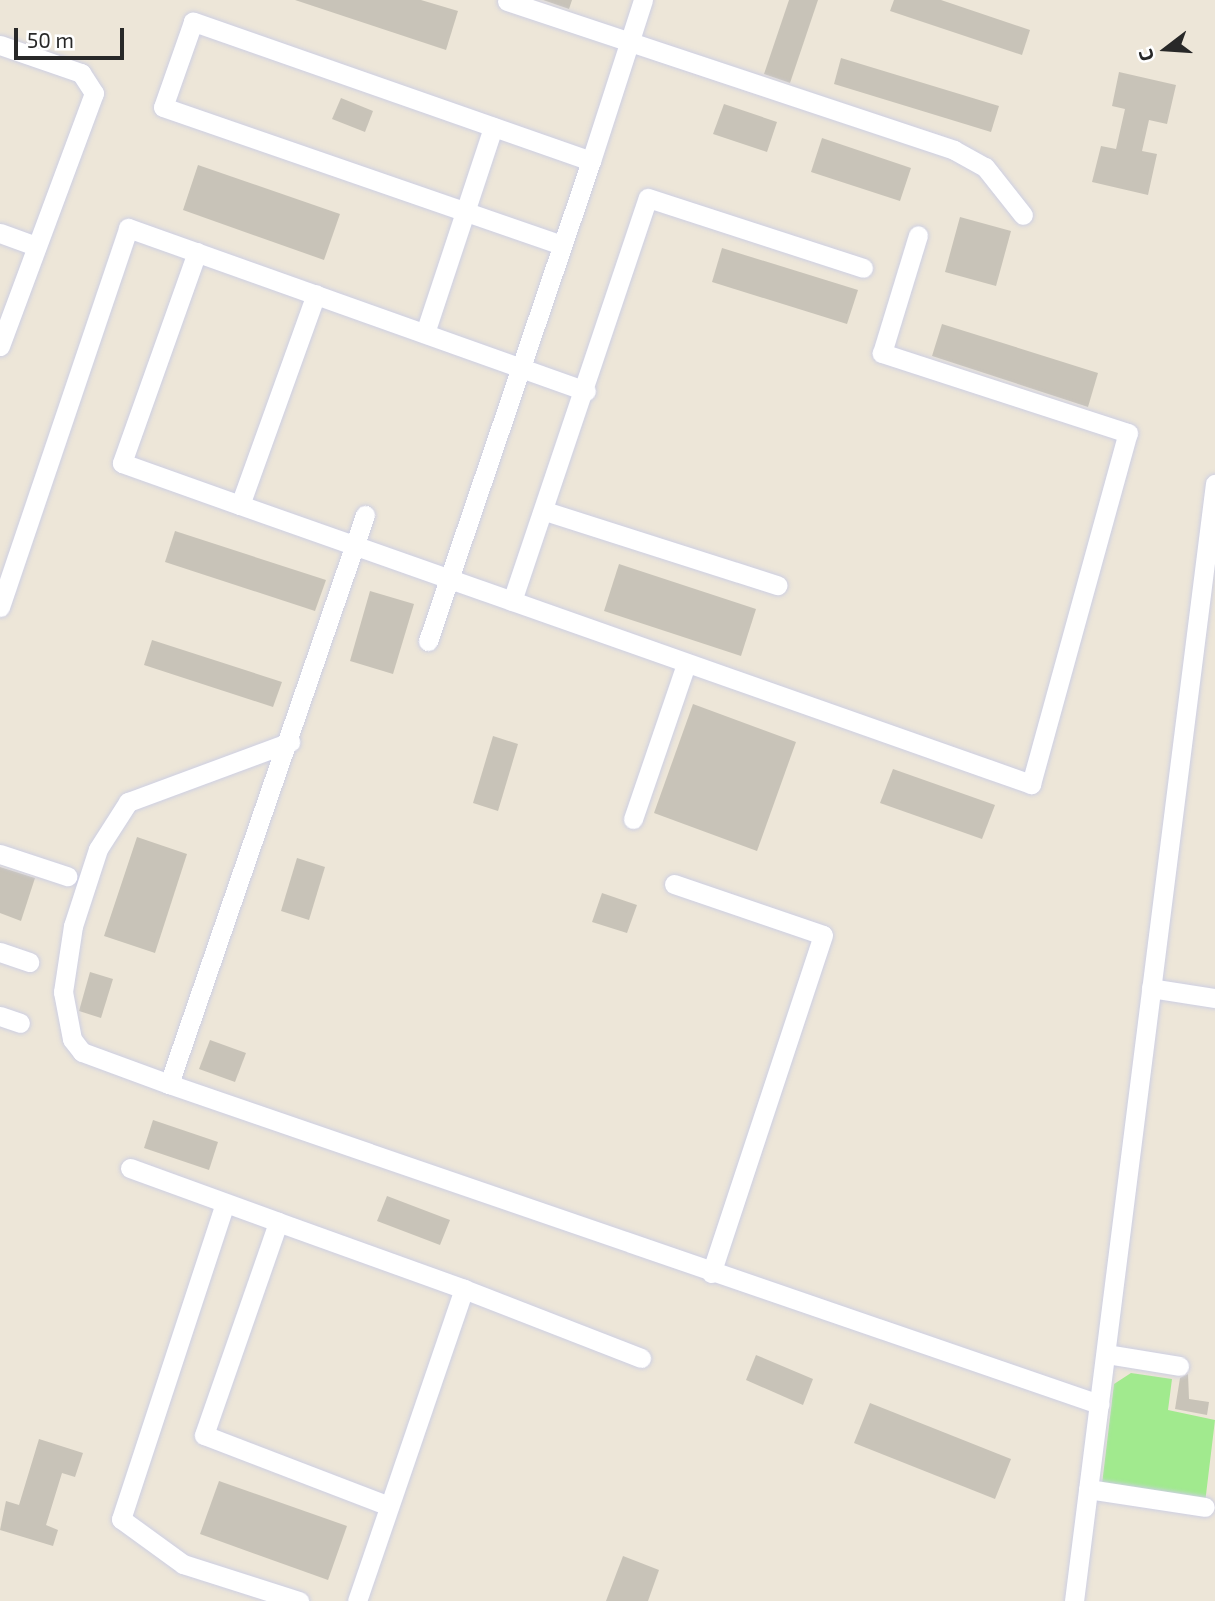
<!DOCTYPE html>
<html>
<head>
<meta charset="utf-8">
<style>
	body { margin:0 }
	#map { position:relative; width:1215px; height:1601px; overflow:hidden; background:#ede6d8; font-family:"Exo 2",sans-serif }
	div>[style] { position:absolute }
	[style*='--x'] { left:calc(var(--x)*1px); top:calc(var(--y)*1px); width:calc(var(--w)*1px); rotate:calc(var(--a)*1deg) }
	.green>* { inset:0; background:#a1ea8e }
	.building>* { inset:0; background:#c8c3b8 }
	.roads { filter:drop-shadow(0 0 2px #cdcfe3) drop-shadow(0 0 2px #cdcfe3) }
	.minor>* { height:19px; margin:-9.5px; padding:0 9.5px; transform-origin:9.5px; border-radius:9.5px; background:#fff }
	span { translate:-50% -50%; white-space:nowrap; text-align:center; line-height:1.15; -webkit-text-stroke:5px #fff; paint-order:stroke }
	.north { position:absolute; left:1131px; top:14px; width:70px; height:70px; -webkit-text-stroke:5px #fff; paint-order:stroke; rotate:253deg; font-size:19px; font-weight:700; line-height:28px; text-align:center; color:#282828 }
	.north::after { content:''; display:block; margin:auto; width:24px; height:32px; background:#282828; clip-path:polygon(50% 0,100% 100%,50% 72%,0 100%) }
	.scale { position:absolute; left:14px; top:28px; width:110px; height:32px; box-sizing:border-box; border:4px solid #282828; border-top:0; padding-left:9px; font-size:21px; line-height:24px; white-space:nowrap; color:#282828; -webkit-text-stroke:5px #fff; paint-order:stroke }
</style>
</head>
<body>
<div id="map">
	<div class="green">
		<div style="clip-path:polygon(1131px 1373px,1172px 1379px,1168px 1410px,1215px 1420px,1205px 1503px,1102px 1484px,1114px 1384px)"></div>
	</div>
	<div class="building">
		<div style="clip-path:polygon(295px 0,421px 0,458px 11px,446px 50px)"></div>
		<div style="clip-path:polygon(543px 0,572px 0,569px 9px)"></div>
		<div style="clip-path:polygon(789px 0,818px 0,790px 83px,764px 74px)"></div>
		<div style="clip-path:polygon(894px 0,941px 0,1030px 30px,1022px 55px,890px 11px)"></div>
		<div style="clip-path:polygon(841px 58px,999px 106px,991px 132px,834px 84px)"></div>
		<div style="clip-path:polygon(1119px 72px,1176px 85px,1167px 124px,1149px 120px,1142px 151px,1157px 154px,1148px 195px,1092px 182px,1101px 146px,1116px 149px,1125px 109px,1112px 106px)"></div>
		<div style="clip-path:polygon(341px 98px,373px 111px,365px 132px,332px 119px)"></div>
		<div style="clip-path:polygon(724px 104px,777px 122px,767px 152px,713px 134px)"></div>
		<div style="clip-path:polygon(822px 138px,911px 168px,900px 201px,811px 172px)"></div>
		<div style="clip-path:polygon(198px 165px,340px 214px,324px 260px,183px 210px)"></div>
		<div style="clip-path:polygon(960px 217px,1011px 231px,996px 286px,945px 272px)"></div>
		<div style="clip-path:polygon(722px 248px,858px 290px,847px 324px,712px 282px)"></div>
		<div style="clip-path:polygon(942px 324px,1098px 373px,1088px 407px,932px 356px)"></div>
		<div style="clip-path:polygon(175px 531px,326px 580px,315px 611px,165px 562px)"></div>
		<div style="clip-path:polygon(619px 564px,756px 609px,741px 656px,604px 611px)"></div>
		<div style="clip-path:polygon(370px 591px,414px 604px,393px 674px,350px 661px)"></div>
		<div style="clip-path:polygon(152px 640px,282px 682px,273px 707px,144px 665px)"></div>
		<div style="clip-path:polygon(693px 704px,796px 742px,757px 851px,654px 813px)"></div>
		<div style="clip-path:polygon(493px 736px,518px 744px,498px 811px,473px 803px)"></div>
		<div style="clip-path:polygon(893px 769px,995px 805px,982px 839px,880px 803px)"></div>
		<div style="clip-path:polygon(137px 837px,187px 854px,155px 953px,104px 936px)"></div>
		<div style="clip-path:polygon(297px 858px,325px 867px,309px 920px,281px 911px)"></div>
		<div style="clip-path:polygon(0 867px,35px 878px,21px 921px,0 913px)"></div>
		<div style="clip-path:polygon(602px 893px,637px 905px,627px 933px,592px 922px)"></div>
		<div style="clip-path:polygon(90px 972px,113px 979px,101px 1018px,79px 1011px)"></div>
		<div style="clip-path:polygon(210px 1040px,246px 1053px,235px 1082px,199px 1069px)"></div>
		<div style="clip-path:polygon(153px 1120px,218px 1142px,209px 1170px,144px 1148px)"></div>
		<div style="clip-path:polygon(387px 1196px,450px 1220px,440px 1245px,377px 1221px)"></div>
		<div style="clip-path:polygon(756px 1355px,813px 1379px,803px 1405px,746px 1380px)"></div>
		<div style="clip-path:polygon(1188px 1374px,1189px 1399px,1209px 1402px,1207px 1415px,1175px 1409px,1180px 1378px)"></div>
		<div style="clip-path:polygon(870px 1403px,1011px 1459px,995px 1499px,854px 1443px)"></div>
		<div style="clip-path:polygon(39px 1439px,83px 1453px,75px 1477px,62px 1473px,46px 1525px,58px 1530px,53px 1546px,0 1530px,6px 1501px,19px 1505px)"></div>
		<div style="clip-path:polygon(219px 1481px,347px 1526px,328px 1580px,200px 1534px)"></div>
		<div style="clip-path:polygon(623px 1556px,659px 1570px,648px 1601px,606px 1601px)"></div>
	</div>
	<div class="roads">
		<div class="minor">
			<div style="--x:507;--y:1;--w:471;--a:18.4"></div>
			<div style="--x:954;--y:150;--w:35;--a:29"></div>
			<div style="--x:985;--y:167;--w:61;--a:51.6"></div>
			<div style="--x:0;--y:45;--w:86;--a:19.1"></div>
			<div style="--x:81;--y:73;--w:24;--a:57"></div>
			<div style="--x:94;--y:93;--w:270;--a:110.4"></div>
			<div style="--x:591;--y:161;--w:169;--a:-72.1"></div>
			<div style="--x:0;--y:233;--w:38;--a:20"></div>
			<div style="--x:197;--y:252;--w:224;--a:109.6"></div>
			<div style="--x:122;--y:463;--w:125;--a:19.6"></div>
			<div style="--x:240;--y:505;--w:224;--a:-70.2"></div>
			<div style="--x:425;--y:333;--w:217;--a:-71.7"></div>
			<div style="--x:240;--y:505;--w:839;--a:19.43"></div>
			<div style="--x:1031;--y:784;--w:364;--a:-74.6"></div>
			<div style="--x:1128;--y:433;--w:259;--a:-162"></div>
			<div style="--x:882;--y:353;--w:123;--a:-73"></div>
			<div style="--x:545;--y:511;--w:244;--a:17.7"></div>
			<div style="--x:365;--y:515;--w:602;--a:109.01"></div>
			<div style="--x:169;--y:1084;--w:984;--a:18.99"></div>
			<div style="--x:512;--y:601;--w:425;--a:-71.4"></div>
			<div style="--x:648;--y:198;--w:226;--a:18"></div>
			<div style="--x:0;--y:607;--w:400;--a:-71.3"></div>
			<div style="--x:128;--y:228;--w:486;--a:19.6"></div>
			<div style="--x:428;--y:641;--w:507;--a:-71.24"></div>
			<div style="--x:591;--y:161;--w:422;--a:-160.7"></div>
			<div style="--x:193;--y:22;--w:90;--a:109.4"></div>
			<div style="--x:163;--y:107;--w:422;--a:19.1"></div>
			<div style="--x:633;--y:819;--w:161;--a:-71.1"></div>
			<div style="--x:0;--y:854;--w:71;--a:18.2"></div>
			<div style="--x:674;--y:884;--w:157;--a:18.9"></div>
			<div style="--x:823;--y:935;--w:356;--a:108.3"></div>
			<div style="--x:0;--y:952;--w:31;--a:19"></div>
			<div style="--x:1151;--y:988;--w:65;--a:8.9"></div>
			<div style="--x:0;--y:1016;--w:21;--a:19"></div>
			<div style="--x:169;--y:1084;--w:93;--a:-159.8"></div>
			<div style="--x:82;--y:1052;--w:16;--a:-128"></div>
			<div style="--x:72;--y:1039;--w:48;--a:-100.8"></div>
			<div style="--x:63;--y:992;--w:67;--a:-81.4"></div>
			<div style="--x:73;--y:926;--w:81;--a:-72"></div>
			<div style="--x:98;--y:849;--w:56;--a:-57.4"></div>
			<div style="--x:128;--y:802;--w:173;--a:-20.3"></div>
			<div style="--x:130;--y:1168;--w:158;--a:20"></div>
			<div style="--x:225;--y:1203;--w:333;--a:108.2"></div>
			<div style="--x:121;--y:1519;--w:77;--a:36"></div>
			<div style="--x:183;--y:1564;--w:122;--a:17.7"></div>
			<div style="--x:1106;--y:1354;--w:74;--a:9.3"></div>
			<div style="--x:1088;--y:1489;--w:118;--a:8.7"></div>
			<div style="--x:389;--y:1506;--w:198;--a:-159"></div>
			<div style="--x:204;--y:1435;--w:225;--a:-70.8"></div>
			<div style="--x:278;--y:1222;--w:198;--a:19.8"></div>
			<div style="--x:357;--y:1601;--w:330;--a:-71.1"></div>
			<div style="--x:464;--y:1289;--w:190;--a:21.3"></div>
			<div style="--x:1074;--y:1601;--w:1126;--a:-82.81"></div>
		</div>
	</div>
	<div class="north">С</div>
	<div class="scale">50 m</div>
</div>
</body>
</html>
